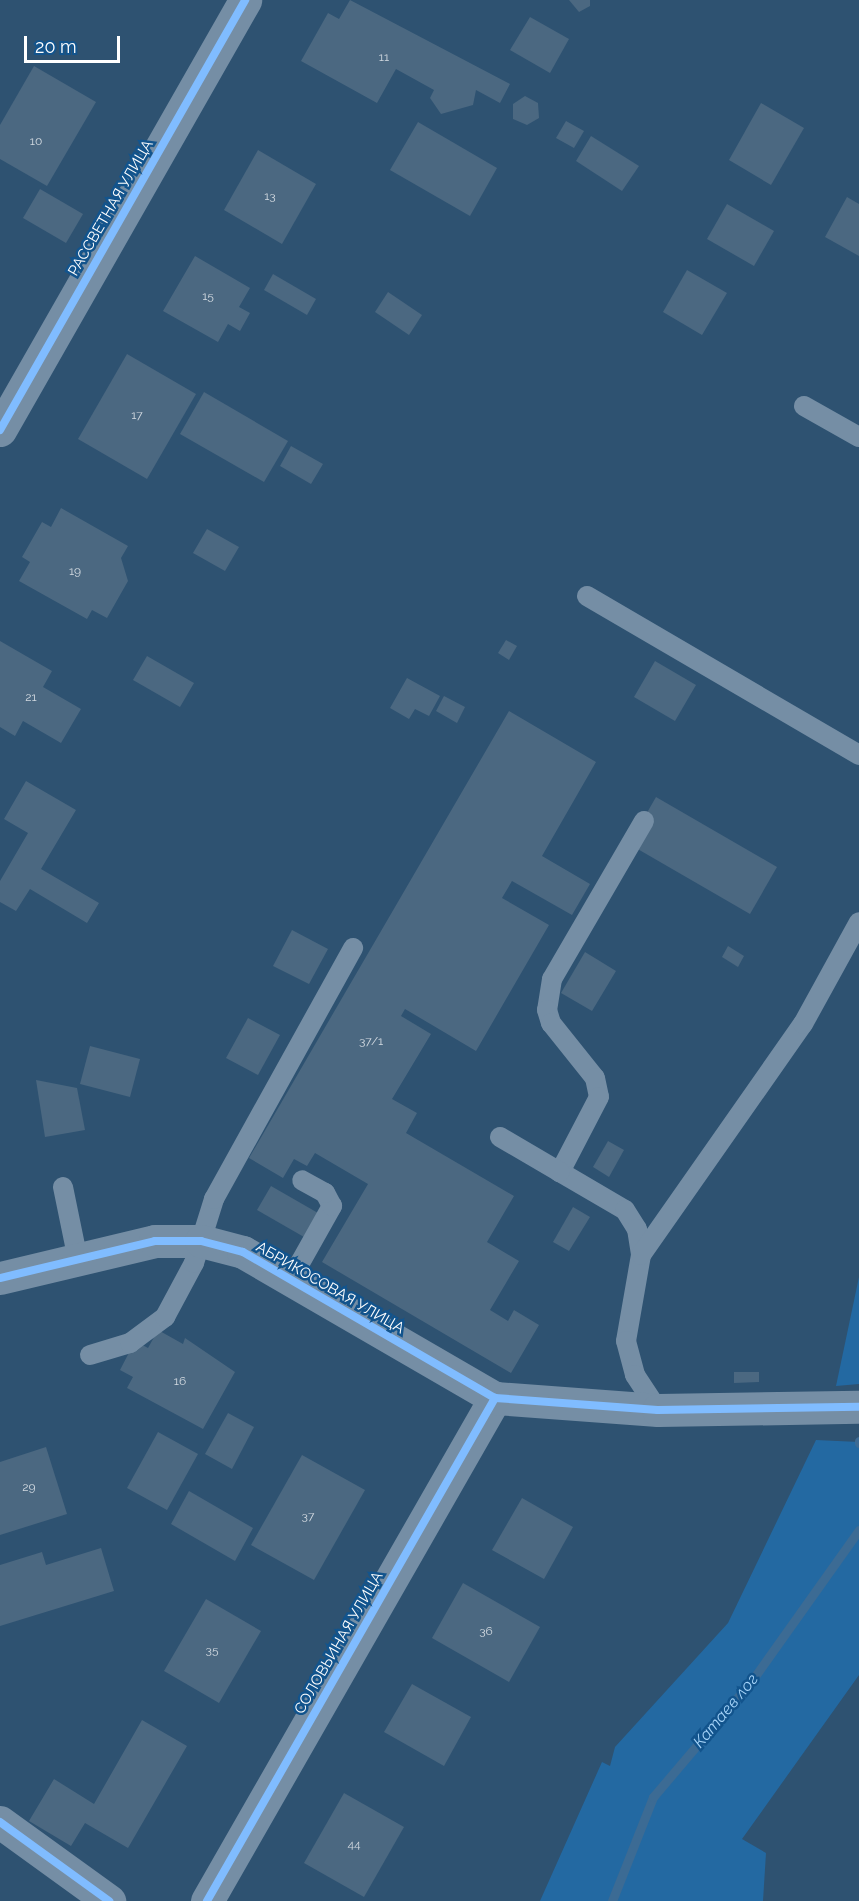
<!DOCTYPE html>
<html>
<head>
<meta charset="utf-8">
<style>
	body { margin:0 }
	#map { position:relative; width:859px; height:1901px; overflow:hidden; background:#2e5271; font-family:Raleway,sans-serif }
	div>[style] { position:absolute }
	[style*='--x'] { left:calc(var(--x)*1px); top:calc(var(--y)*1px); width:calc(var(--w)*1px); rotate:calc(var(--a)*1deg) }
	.green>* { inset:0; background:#2369a2 }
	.stream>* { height:9px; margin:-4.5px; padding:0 4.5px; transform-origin:4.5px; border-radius:4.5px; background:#3c6b94 }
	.building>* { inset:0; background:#4b6881 }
	.service>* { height:20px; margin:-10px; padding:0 10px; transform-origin:10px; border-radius:10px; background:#758ea5 }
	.minor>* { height:33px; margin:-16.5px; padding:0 16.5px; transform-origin:16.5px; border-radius:16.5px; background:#758ea5 }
	.tertiary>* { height:33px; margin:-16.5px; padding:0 16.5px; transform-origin:16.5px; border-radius:16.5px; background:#758ea5 }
	.cycleway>* { height:8px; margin:-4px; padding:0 4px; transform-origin:4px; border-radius:4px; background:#80bcff }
	span { translate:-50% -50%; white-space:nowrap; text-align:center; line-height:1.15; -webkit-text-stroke:5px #12548d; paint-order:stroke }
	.number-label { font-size:12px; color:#d2d9e0 }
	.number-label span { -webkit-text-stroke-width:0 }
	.street-label { font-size:15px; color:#fff }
	.water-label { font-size:16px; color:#a6d4f9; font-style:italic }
	.scale { position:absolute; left:24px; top:36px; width:96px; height:27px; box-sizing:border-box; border:3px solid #fff; border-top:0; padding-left:8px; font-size:18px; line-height:21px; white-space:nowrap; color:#fff; -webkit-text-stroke:4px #12548d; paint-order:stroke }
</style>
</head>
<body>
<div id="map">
	<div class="green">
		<div style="clip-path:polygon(859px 1277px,859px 1384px,836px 1386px)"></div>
		<div style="clip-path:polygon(816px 1440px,859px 1442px,859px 1675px,742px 1839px,766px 1853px,763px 1901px,540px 1901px,602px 1762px,610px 1766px,615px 1747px,728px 1623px)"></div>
	</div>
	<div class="stream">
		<div style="--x:859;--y:1441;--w:2;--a:90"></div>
		<div style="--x:612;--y:1901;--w:112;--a:-68.5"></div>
		<div style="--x:653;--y:1797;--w:155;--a:-49.7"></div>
		<div style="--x:753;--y:1679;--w:183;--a:-54.6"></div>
	</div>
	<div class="building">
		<div style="clip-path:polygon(350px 0,510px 84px,500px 103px,476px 90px,473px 105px,441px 114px,430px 98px,434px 90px,396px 69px,377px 103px,301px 61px,328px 13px,339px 19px)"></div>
		<div style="clip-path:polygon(569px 0,590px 0,590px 6px,579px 12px)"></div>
		<div style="clip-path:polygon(530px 17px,569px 39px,550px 73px,510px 50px)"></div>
		<div style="clip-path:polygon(34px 66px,96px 102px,47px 186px,0 159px,0 125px)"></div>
		<div style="clip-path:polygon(525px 96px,538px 103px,539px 118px,527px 125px,513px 119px,513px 104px)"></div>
		<div style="clip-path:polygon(761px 103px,804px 128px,771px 185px,729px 160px)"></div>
		<div style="clip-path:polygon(566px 121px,584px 131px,574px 148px,556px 138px)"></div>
		<div style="clip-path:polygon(418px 122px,497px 168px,470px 216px,390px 170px)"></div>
		<div style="clip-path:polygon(591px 136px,639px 166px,622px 191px,576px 161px)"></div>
		<div style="clip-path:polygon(258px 150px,316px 184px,282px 244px,224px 210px)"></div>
		<div style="clip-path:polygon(40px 189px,83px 214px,66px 243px,23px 218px)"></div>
		<div style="clip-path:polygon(847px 197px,859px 204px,859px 256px,825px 237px)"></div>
		<div style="clip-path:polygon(727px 204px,774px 231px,754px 266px,707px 239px)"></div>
		<div style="clip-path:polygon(195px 256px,250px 288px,239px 307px,250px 313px,240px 331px,228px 324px,218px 342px,163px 311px)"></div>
		<div style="clip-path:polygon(687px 270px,727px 293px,702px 335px,663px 312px)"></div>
		<div style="clip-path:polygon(273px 274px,316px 299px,307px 315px,264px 290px)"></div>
		<div style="clip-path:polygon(388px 292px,422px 315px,409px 335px,375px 312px)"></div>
		<div style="clip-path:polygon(127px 354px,196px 394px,147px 479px,78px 439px)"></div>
		<div style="clip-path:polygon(204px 392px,288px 441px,264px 482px,180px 434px)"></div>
		<div style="clip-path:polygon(291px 446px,323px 464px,311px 484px,280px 466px)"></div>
		<div style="clip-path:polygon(61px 508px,128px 546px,121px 558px,128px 581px,107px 618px,92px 610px,87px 619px,19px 581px,30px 562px,22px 557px,42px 522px,51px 527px)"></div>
		<div style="clip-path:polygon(207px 529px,239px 547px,225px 571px,193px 553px)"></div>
		<div style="clip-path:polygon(506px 640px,517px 646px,509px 660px,498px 653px)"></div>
		<div style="clip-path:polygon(0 641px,52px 671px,43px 687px,81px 709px,61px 743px,23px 721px,15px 736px,0 727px)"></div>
		<div style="clip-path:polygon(147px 656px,194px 683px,180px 707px,133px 680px)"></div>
		<div style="clip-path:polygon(655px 661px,696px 685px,675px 721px,634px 697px)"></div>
		<div style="clip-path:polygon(407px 678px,440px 696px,429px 716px,415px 709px,409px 719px,390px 708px)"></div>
		<div style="clip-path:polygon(444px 696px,465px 707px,457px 723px,436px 711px)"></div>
		<div style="clip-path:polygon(509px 711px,596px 762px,542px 856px,590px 884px,572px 915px,512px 881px,502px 898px,549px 925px,476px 1051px,405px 1009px,401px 1016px,431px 1034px,392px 1099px,417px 1113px,406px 1133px,514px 1196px,487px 1242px,519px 1261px,490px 1310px,508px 1321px,514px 1310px,539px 1325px,511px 1373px,322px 1262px,368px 1184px,315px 1153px,307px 1166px,294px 1159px,283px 1178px,249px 1158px)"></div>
		<div style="clip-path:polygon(26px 781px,76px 810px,41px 869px,99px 903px,87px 923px,30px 889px,16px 911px,0 902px,0 881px,28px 833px,4px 819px)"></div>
		<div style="clip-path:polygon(656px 797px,777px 867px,750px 914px,629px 844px)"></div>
		<div style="clip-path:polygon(292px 930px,328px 949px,309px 984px,273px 966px)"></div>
		<div style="clip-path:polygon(728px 946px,744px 956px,738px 967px,722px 957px)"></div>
		<div style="clip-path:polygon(585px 952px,616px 971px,592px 1011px,561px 993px)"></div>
		<div style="clip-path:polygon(248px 1018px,280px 1035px,258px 1075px,226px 1058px)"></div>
		<div style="clip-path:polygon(90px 1046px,140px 1059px,130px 1097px,80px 1084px)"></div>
		<div style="clip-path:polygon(36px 1080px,77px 1088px,85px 1130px,45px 1137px)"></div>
		<div style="clip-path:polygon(608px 1141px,624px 1150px,609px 1177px,593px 1167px)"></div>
		<div style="clip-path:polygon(271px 1186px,318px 1213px,304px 1237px,257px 1210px)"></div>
		<div style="clip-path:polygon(573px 1207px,590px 1217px,569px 1251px,553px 1242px)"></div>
		<div style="clip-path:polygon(158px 1330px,183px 1344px,185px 1338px,235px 1372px,203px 1429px,127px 1388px,133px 1377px,120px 1370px,135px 1341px,148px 1348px)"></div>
		<div style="clip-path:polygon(734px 1372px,759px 1372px,759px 1382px,734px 1383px)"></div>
		<div style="clip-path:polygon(228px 1413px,254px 1427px,232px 1469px,205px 1454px)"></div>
		<div style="clip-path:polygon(158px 1432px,198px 1454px,167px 1510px,127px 1488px)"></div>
		<div style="clip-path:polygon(46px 1447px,67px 1514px,0 1535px,0 1462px)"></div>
		<div style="clip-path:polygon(302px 1455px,365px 1490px,314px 1580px,251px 1545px)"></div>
		<div style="clip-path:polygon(189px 1491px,253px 1528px,235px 1561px,171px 1524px)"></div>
		<div style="clip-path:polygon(522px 1498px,573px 1527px,544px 1579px,492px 1550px)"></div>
		<div style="clip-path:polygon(101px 1548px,114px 1591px,0 1626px,0 1565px,42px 1552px,46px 1565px)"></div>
		<div style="clip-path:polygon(463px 1583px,540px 1627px,509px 1682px,432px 1638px)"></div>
		<div style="clip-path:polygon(206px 1599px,261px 1631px,219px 1703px,164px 1671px)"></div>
		<div style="clip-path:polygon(412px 1684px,471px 1717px,444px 1766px,384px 1732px)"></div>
		<div style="clip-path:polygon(142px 1720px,187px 1746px,128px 1848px,85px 1823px,71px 1846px,29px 1821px,54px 1779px,94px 1804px)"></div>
		<div style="clip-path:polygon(344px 1793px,404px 1827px,364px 1897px,304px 1863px)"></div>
	</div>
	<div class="service">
		<div style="--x:804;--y:406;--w:63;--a:29.4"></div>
		<div style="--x:587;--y:596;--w:315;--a:30.3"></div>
		<div style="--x:644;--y:821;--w:183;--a:120.2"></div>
		<div style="--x:552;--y:979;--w:31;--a:99"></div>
		<div style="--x:547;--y:1010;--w:14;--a:73"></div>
		<div style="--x:551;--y:1023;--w:70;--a:51.3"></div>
		<div style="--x:595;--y:1078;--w:19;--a:78"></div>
		<div style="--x:599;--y:1097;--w:85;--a:117.5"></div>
		<div style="--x:560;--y:1172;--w:75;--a:30.3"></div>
		<div style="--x:625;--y:1210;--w:22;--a:58"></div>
		<div style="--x:637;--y:1229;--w:26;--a:81"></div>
		<div style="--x:641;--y:1255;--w:87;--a:99.9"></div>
		<div style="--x:626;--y:1341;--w:35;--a:75"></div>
		<div style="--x:635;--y:1375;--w:42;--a:56.7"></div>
		<div style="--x:500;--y:1137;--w:69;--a:30.3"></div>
		<div style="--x:63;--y:1187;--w:75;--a:78.4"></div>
		<div style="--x:641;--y:1255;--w:282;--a:-55"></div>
		<div style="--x:803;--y:1024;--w:116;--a:-61.2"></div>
		<div style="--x:291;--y:1279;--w:84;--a:-60.7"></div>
		<div style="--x:332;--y:1206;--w:15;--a:-118"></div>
		<div style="--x:325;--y:1193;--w:26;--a:-151"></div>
		<div style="--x:90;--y:1355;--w:42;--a:-16.7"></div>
		<div style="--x:130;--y:1343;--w:44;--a:-36.6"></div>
		<div style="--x:165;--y:1317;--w:61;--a:-61.8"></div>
		<div style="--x:194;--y:1263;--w:67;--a:-72.6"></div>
		<div style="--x:214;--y:1199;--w:287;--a:-61"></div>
	</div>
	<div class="minor">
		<div style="--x:0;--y:430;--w:495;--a:-60.3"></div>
		<div style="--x:0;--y:1822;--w:135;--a:35.9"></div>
		<div style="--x:207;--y:1901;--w:580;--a:-60.21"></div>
	</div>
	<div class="tertiary">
		<div style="--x:0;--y:1278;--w:159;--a:-13.4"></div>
		<div style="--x:155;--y:1241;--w:46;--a:0"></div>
		<div style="--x:201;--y:1241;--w:43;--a:14.7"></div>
		<div style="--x:243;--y:1252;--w:291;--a:30.1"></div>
		<div style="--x:495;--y:1398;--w:163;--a:4.2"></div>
		<div style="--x:658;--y:1410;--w:201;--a:-0.9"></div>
	</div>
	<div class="cycleway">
		<div style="--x:0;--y:430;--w:495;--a:-60.3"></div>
		<div style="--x:0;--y:1278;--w:159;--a:-13.4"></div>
		<div style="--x:155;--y:1241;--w:46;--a:0"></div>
		<div style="--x:201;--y:1241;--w:43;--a:14.7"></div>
		<div style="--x:243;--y:1252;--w:291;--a:30.1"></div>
		<div style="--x:495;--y:1398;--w:163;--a:4.2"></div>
		<div style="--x:658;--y:1410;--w:201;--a:-0.9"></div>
		<div style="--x:0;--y:1822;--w:135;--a:35.9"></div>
		<div style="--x:207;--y:1901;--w:580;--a:-60.21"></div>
	</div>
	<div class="number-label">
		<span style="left:384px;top:58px">11</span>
		<span style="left:36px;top:142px">10</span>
		<span style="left:270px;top:197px">13</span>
		<span style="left:208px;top:297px">15</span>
		<span style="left:137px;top:416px">17</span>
		<span style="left:75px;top:572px">19</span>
		<span style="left:31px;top:698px">21</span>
		<span style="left:371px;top:1042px">37/1</span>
		<span style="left:180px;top:1382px">16</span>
		<span style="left:29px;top:1488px">29</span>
		<span style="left:308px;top:1517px">37</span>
		<span style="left:486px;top:1632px">36</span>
		<span style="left:212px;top:1651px">35</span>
		<span style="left:354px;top:1845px">44</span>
	</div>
	<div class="street-label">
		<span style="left:111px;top:208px;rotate:-60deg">РАССВЕТНАЯ УЛИЦА</span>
		<span style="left:330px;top:1288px;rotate:30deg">АБРИКОСОВАЯ УЛИЦА</span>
		<span style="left:339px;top:1643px;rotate:-60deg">СОЛОВЬИНАЯ УЛИЦА</span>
	</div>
	<div class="water-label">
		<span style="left:726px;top:1711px;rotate:-50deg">Катаев лог</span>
	</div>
	<div class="scale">20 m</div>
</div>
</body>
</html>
